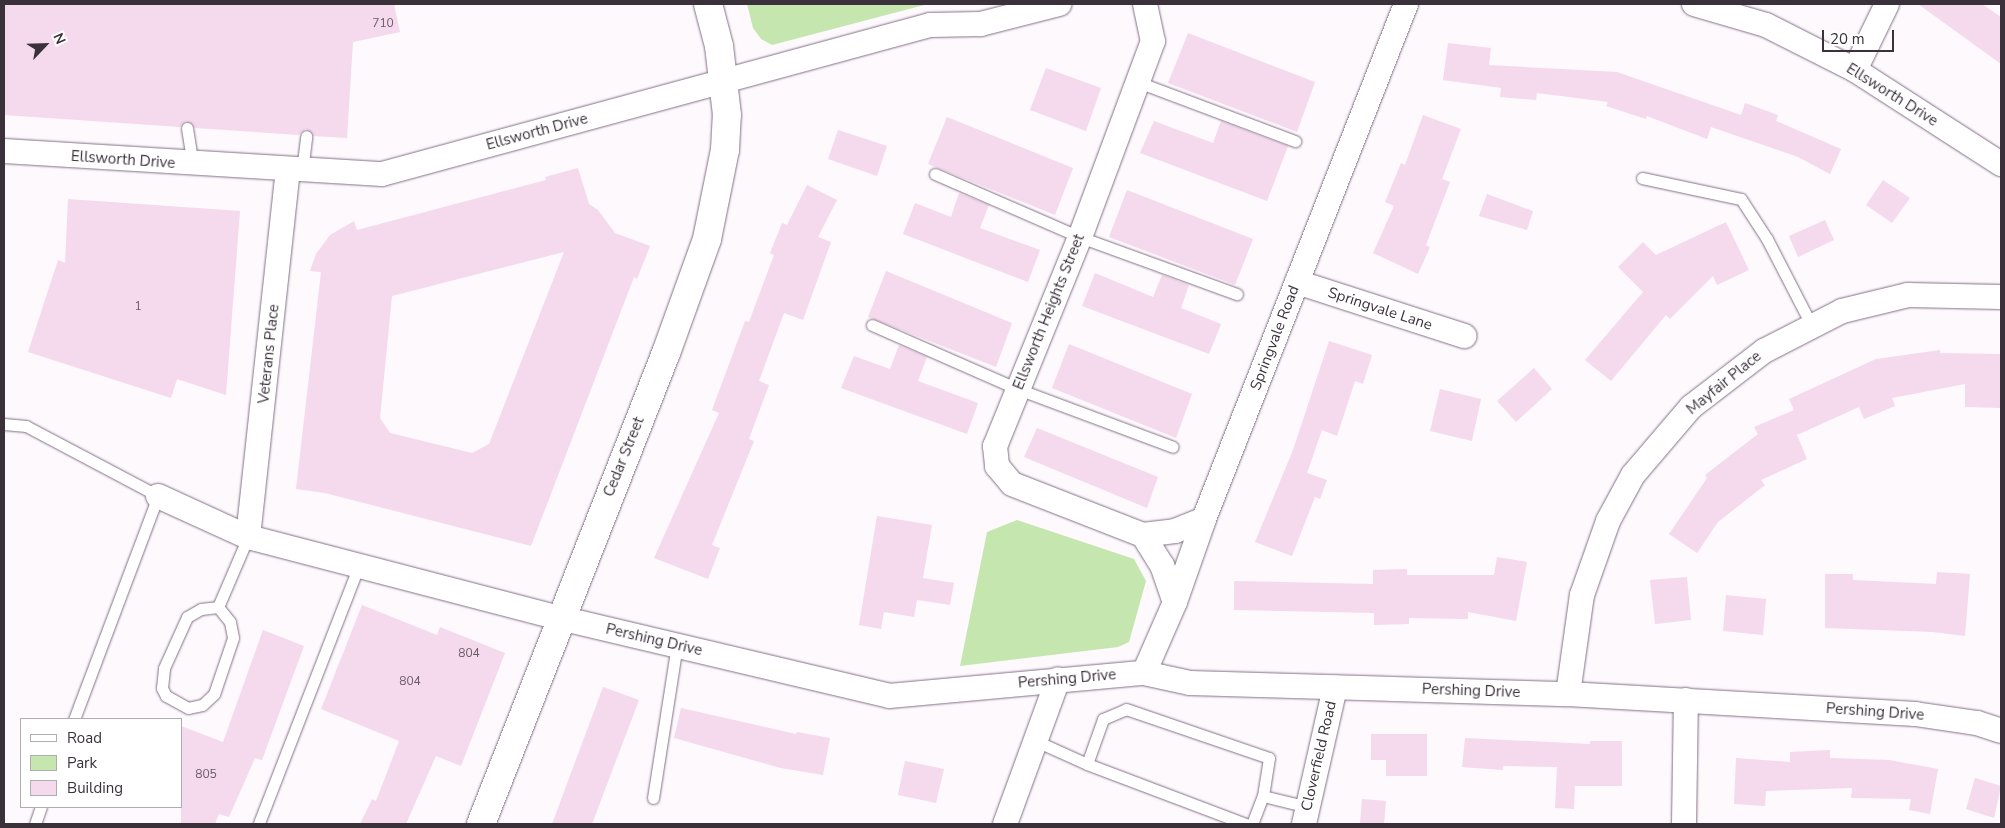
<!DOCTYPE html>
<html>
<head>
<meta charset="utf-8">
<style>
	body { margin:0 }
	#map { position:relative; width:2005px; height:828px; overflow:hidden; background:#fdf9fd; font-family:"Nunito Sans",sans-serif }
	div>[style] { position:absolute }
	[style*='--x'] { left:calc(var(--x)*1px); top:calc(var(--y)*1px); width:calc(var(--w)*1px); rotate:calc(var(--a)*1deg) }
	.green>* { inset:0; background:#c5e6af }
	.building>* { inset:0; background:#f5d9ec }
	.roads { filter:drop-shadow(0 0 1px #847086) drop-shadow(0 0 1px #847086) }
	.lane>* { height:11px; margin:-5.5px; padding:0 5.5px; transform-origin:5.5px; border-radius:5.5px; background:#fff }
	.street>* { height:24px; margin:-12px; padding:0 12px; transform-origin:12px; border-radius:12px; background:#fff }
	.secondary>* { height:28px; margin:-14px; padding:0 14px; transform-origin:14px; border-radius:14px; background:#fff }
	span { translate:-50% -50%; white-space:nowrap; text-align:center; line-height:1.15; -webkit-text-stroke:4.5px #fff; paint-order:stroke }
	.number-label { font-size:12px; color:#695b67 }
	.number-label span { -webkit-text-stroke-width:0 }
	.street-label { font-size:15px; color:#3a313b }
	.frame { position:absolute; inset:0; border:5px solid #3a313b; pointer-events:none }
	.legend { position:absolute; left:20px; top:718px; width:162px; height:90px; box-sizing:border-box; background:#fff; border:1px solid #b0adb1; margin:0; padding:6px 9px; list-style:none; font-size:15px; color:#3a313b }
	.legend li { display:flex; align-items:center; gap:10px; height:25px }
	.legend b { width:25px; border:1px solid #b0adb1 }
	.north { position:absolute; left:20px; top:20px; width:50px; height:50px; -webkit-text-stroke:4px #fff; paint-order:stroke; rotate:66deg; font-size:14px; font-weight:700; line-height:20px; text-align:center; color:#3a313b }
	.north::after { content:''; display:block; margin:auto; width:18px; height:22px; background:#3a313b; clip-path:polygon(50% 0,100% 100%,50% 72%,0 100%) }
	.scale { position:absolute; left:1822px; top:30px; width:72px; height:22px; box-sizing:border-box; border:2px solid #3a313b; border-top:0; padding-left:6px; font-size:15px; line-height:18px; white-space:nowrap; color:#3a313b; -webkit-text-stroke:4px #fff; paint-order:stroke }
</style>
</head>
<body>
<div id="map">
	<div class="green">
		<div style="clip-path:polygon(747px 4px,928px 4px,772px 45px,761px 39px,753px 28px)"></div>
		<div style="clip-path:polygon(1017px 520px,1134px 559px,1146px 581px,1129px 642px,1118px 647px,960px 666px,987px 532px)"></div>
	</div>
	<div class="building">
		<div style="clip-path:polygon(4px 4px,394px 4px,400px 32px,353px 42px,347px 138px,313px 136px,306px 129px,299px 135px,195px 128px,186px 121px,180px 127px,4px 115px)"></div>
		<div style="clip-path:polygon(1918px 4px,1982px 4px,2001px 17px,2001px 64px)"></div>
		<div style="clip-path:polygon(1188px 33px,1315px 82px,1297px 132px,1168px 83px)"></div>
		<div style="clip-path:polygon(1448px 43px,1491px 48px,1489px 65px,1617px 72px,1741px 115px,1745px 103px,1778px 115px,1776px 121px,1841px 149px,1830px 174px,1798px 157px,1711px 127px,1707px 139px,1647px 116px,1646px 119px,1606px 106px,1608px 102px,1537px 93px,1536px 100px,1500px 97px,1501px 88px,1443px 80px)"></div>
		<div style="clip-path:polygon(1046px 68px,1101px 88px,1086px 131px,1030px 110px)"></div>
		<div style="clip-path:polygon(1423px 115px,1461px 129px,1442px 179px,1450px 182px,1426px 245px,1430px 247px,1418px 274px,1373px 253px,1394px 206px,1385px 202px,1401px 163px,1405px 165px)"></div>
		<div style="clip-path:polygon(947px 117px,1073px 168px,1055px 215px,928px 164px)"></div>
		<div style="clip-path:polygon(1154px 121px,1213px 143px,1221px 121px,1288px 146px,1267px 201px,1140px 153px)"></div>
		<div style="clip-path:polygon(838px 130px,887px 146px,877px 176px,828px 159px)"></div>
		<div style="clip-path:polygon(evenodd,578px 168px,589px 204px,598px 210px,615px 233px,650px 246px,637px 279px,634px 277px,531px 546px,325px 493px,296px 489px,321px 272px,310px 271px,316px 254px,330px 235px,354px 221px,357px 230px,546px 180px,545px 177px,578px 168px,564px 252px,489px 444px,472px 453px,390px 433px,380px 418px,392px 296px,564px 252px)"></div>
		<div style="clip-path:polygon(1883px 180px,1910px 198px,1892px 223px,1866px 205px)"></div>
		<div style="clip-path:polygon(807px 185px,837px 200px,818px 237px,831px 242px,803px 320px,784px 313px,759px 381px,769px 385px,749px 439px,754px 441px,712px 545px,720px 548px,708px 579px,654px 558px,719px 413px,712px 410px,745px 321px,749px 322px,774px 255px,770px 253px,782px 223px,787px 225px)"></div>
		<div style="clip-path:polygon(1127px 190px,1253px 239px,1235px 285px,1109px 237px)"></div>
		<div style="clip-path:polygon(959px 193px,989px 205px,980px 228px,1040px 250px,1028px 282px,903px 234px,915px 203px,951px 217px)"></div>
		<div style="clip-path:polygon(1487px 194px,1533px 211px,1527px 230px,1479px 216px)"></div>
		<div style="clip-path:polygon(68px 199px,240px 211px,226px 395px,177px 379px,171px 398px,28px 352px,58px 260px,65px 263px)"></div>
		<div style="clip-path:polygon(1825px 220px,1834px 240px,1798px 257px,1789px 236px)"></div>
		<div style="clip-path:polygon(1726px 222px,1749px 270px,1717px 285px,1713px 276px,1670px 319px,1666px 315px,1611px 381px,1585px 360px,1643px 292px,1618px 267px,1643px 242px,1656px 255px)"></div>
		<div style="clip-path:polygon(886px 271px,1012px 323px,996px 367px,868px 317px)"></div>
		<div style="clip-path:polygon(1095px 273px,1153px 297px,1162px 275px,1189px 285px,1181px 308px,1221px 324px,1209px 354px,1082px 306px)"></div>
		<div style="clip-path:polygon(1329px 341px,1372px 355px,1363px 384px,1355px 381px,1337px 436px,1322px 430px,1307px 473px,1327px 480px,1320px 499px,1315px 497px,1292px 556px,1255px 542px,1293px 450px)"></div>
		<div style="clip-path:polygon(1069px 344px,1192px 394px,1176px 438px,1052px 388px)"></div>
		<div style="clip-path:polygon(899px 345px,927px 357px,918px 381px,978px 403px,967px 434px,841px 388px,854px 356px,890px 369px)"></div>
		<div style="clip-path:polygon(1940px 350px,1940px 353px,2001px 354px,2001px 408px,1965px 407px,1965px 384px,1892px 398px,1895px 406px,1864px 419px,1859px 407px,1797px 435px,1807px 459px,1761px 480px,1765px 485px,1718px 522px,1697px 553px,1669px 534px,1707px 478px,1705px 475px,1758px 434px,1754px 427px,1794px 410px,1789px 399px,1876px 359px)"></div>
		<div style="clip-path:polygon(1534px 368px,1552px 389px,1516px 422px,1497px 401px)"></div>
		<div style="clip-path:polygon(1440px 389px,1481px 399px,1472px 441px,1430px 431px)"></div>
		<div style="clip-path:polygon(1037px 428px,1158px 477px,1147px 508px,1024px 457px)"></div>
		<div style="clip-path:polygon(877px 516px,932px 525px,923px 578px,954px 583px,950px 605px,917px 600px,914px 617px,884px 612px,881px 629px,859px 625px)"></div>
		<div style="clip-path:polygon(1497px 557px,1527px 562px,1516px 621px,1468px 612px,1468px 619px,1409px 618px,1409px 624px,1374px 625px,1374px 613px,1234px 610px,1234px 581px,1373px 584px,1373px 570px,1407px 569px,1407px 575px,1494px 575px)"></div>
		<div style="clip-path:polygon(1937px 572px,1970px 574px,1965px 636px,1933px 632px,1825px 628px,1825px 574px,1853px 574px,1853px 580px,1936px 584px)"></div>
		<div style="clip-path:polygon(1687px 577px,1691px 620px,1655px 624px,1650px 580px)"></div>
		<div style="clip-path:polygon(1726px 595px,1766px 599px,1763px 635px,1723px 631px)"></div>
		<div style="clip-path:polygon(362px 605px,437px 635px,440px 627px,505px 653px,461px 766px,436px 756px,406px 824px,360px 824px,372px 799px,376px 801px,399px 741px,321px 709px)"></div>
		<div style="clip-path:polygon(263px 630px,304px 646px,262px 760px,255px 758px,229px 817px,219px 814px,215px 824px,181px 824px,181px 726px,223px 742px)"></div>
		<div style="clip-path:polygon(603px 687px,639px 700px,592px 824px,552px 824px)"></div>
		<div style="clip-path:polygon(681px 708px,796px 734px,797px 732px,830px 738px,823px 775px,781px 768px,674px 738px)"></div>
		<div style="clip-path:polygon(1371px 734px,1427px 734px,1427px 776px,1386px 776px,1386px 760px,1371px 760px)"></div>
		<div style="clip-path:polygon(1465px 738px,1590px 744px,1590px 741px,1622px 741px,1622px 786px,1575px 786px,1574px 809px,1555px 808px,1557px 767px,1503px 766px,1503px 770px,1462px 767px)"></div>
		<div style="clip-path:polygon(1830px 750px,1830px 758px,1889px 760px,1938px 769px,1930px 814px,1909px 810px,1911px 799px,1851px 798px,1852px 788px,1766px 791px,1765px 806px,1734px 804px,1736px 758px,1790px 762px,1790px 752px)"></div>
		<div style="clip-path:polygon(905px 761px,944px 769px,936px 803px,898px 795px)"></div>
		<div style="clip-path:polygon(1975px 778px,2001px 786px,1994px 818px,1966px 809px)"></div>
		<div style="clip-path:polygon(1362px 799px,1386px 801px,1384px 824px,1360px 824px)"></div>
	</div>
	<div class="roads">
		<div class="lane">
			<div style="--x:1138;--y:82;--w:168;--a:20.6"></div>
			<div style="--x:187;--y:128;--w:37;--a:81"></div>
			<div style="--x:302;--y:171;--w:35;--a:-83"></div>
			<div style="--x:935;--y:174;--w:158;--a:23.5"></div>
			<div style="--x:1080;--y:237;--w:167;--a:20"></div>
			<div style="--x:1642;--y:178;--w:101;--a:12"></div>
			<div style="--x:1741;--y:199;--w:48;--a:57"></div>
			<div style="--x:1767;--y:239;--w:98;--a:62.7"></div>
			<div style="--x:872;--y:325;--w:159;--a:23.7"></div>
			<div style="--x:1018;--y:389;--w:165;--a:20.5"></div>
			<div style="--x:4;--y:424;--w:22;--a:5"></div>
			<div style="--x:26;--y:426;--w:149;--a:27.9"></div>
			<div style="--x:158;--y:496;--w:238;--a:110.6"></div>
			<div style="--x:218;--y:607;--w:19;--a:51"></div>
			<div style="--x:230;--y:622;--w:16;--a:79"></div>
			<div style="--x:233;--y:638;--w:59;--a:108.7"></div>
			<div style="--x:214;--y:694;--w:16;--a:137"></div>
			<div style="--x:202;--y:705;--w:14;--a:168"></div>
			<div style="--x:188;--y:708;--w:25;--a:-151"></div>
			<div style="--x:166;--y:696;--w:9;--a:-117"></div>
			<div style="--x:162;--y:688;--w:20;--a:-84"></div>
			<div style="--x:164;--y:668;--w:56;--a:-65.7"></div>
			<div style="--x:187;--y:617;--w:16;--a:-30"></div>
			<div style="--x:201;--y:609;--w:17;--a:-7"></div>
			<div style="--x:218;--y:607;--w:76;--a:-66.8"></div>
			<div style="--x:1036;--y:741;--w:56;--a:24.3"></div>
			<div style="--x:1087;--y:764;--w:170;--a:20.7"></div>
			<div style="--x:1087;--y:764;--w:48;--a:-70.4"></div>
			<div style="--x:1103;--y:719;--w:25;--a:-23"></div>
			<div style="--x:1126;--y:709;--w:151;--a:18.9"></div>
			<div style="--x:1269;--y:758;--w:38;--a:99"></div>
			<div style="--x:1263;--y:796;--w:46;--a:13.7"></div>
			<div style="--x:653;--y:798;--w:155;--a:-81.1"></div>
			<div style="--x:259;--y:823;--w:277;--a:-68.8"></div>
			<div style="--x:35;--y:824;--w:18;--a:-71"></div>
			<div style="--x:1252;--y:824;--w:30;--a:-69"></div>
		</div>
		<div class="street">
			<div style="--x:1145;--y:4;--w:38;--a:78"></div>
			<div style="--x:1153;--y:41;--w:209;--a:110.4"></div>
			<div style="--x:1080;--y:237;--w:226;--a:112.1"></div>
			<div style="--x:995;--y:446;--w:20;--a:84"></div>
			<div style="--x:997;--y:466;--w:23;--a:50"></div>
			<div style="--x:1012;--y:484;--w:141;--a:21.3"></div>
			<div style="--x:1143;--y:535;--w:32;--a:-7"></div>
			<div style="--x:1175;--y:531;--w:31;--a:-22"></div>
			<div style="--x:1694;--y:4;--w:75;--a:16.3"></div>
			<div style="--x:1766;--y:25;--w:100;--a:26.8"></div>
			<div style="--x:1855;--y:70;--w:174;--a:32.8"></div>
			<div style="--x:1855;--y:70;--w:73;--a:-64.1"></div>
			<div style="--x:4;--y:151;--w:379;--a:3.5"></div>
			<div style="--x:382;--y:174;--w:568;--a:-15.21"></div>
			<div style="--x:930;--y:25;--w:51;--a:-1.1"></div>
			<div style="--x:981;--y:24;--w:81;--a:-14.4"></div>
			<div style="--x:1297;--y:282;--w:176;--a:17.9"></div>
			<div style="--x:158;--y:496;--w:99;--a:24.5"></div>
			<div style="--x:248;--y:537;--w:322;--a:14.6"></div>
			<div style="--x:560;--y:618;--w:338;--a:13.3"></div>
			<div style="--x:889;--y:696;--w:256;--a:-5.2"></div>
			<div style="--x:1144;--y:673;--w:47;--a:12.3"></div>
			<div style="--x:1190;--y:683;--w:378;--a:1.7"></div>
			<div style="--x:1568;--y:694;--w:348;--a:3.3"></div>
			<div style="--x:1915;--y:714;--w:63;--a:8.3"></div>
			<div style="--x:1977;--y:723;--w:25;--a:18"></div>
			<div style="--x:1143;--y:535;--w:36;--a:58"></div>
			<div style="--x:1162;--y:565;--w:39;--a:71"></div>
			<div style="--x:248;--y:537;--w:368;--a:-83.8"></div>
			<div style="--x:1144;--y:673;--w:77;--a:-66.4"></div>
			<div style="--x:1175;--y:602;--w:88;--a:-70.7"></div>
			<div style="--x:1204;--y:519;--w:553;--a:-68.58"></div>
			<div style="--x:1568;--y:694;--w:100;--a:-82"></div>
			<div style="--x:1582;--y:595;--w:78;--a:-70.6"></div>
			<div style="--x:1608;--y:521;--w:52;--a:-61.5"></div>
			<div style="--x:1633;--y:475;--w:89;--a:-49.5"></div>
			<div style="--x:1691;--y:407;--w:92;--a:-37.5"></div>
			<div style="--x:1764;--y:351;--w:88;--a:-27.1"></div>
			<div style="--x:1842;--y:311;--w:68;--a:-13.6"></div>
			<div style="--x:1908;--y:295;--w:93;--a:1.2"></div>
			<div style="--x:1005;--y:824;--w:154;--a:-69.9"></div>
			<div style="--x:1304;--y:824;--w:140;--a:-77.2"></div>
			<div style="--x:1684;--y:824;--w:124;--a:-89.1"></div>
		</div>
		<div class="secondary">
			<div style="--x:481;--y:824;--w:506;--a:-68.56"></div>
			<div style="--x:666;--y:353;--w:121;--a:-70.2"></div>
			<div style="--x:707;--y:239;--w:91;--a:-78.6"></div>
			<div style="--x:725;--y:150;--w:35;--a:-87"></div>
			<div style="--x:727;--y:115;--w:69;--a:-96.6"></div>
			<div style="--x:719;--y:46;--w:43;--a:-104.7"></div>
		</div>
	</div>
	<div class="number-label">
		<span style="left:383px;top:24px">710</span>
		<span style="left:138px;top:307px">1</span>
		<span style="left:469px;top:654px">804</span>
		<span style="left:410px;top:682px">804</span>
		<span style="left:206px;top:775px">805</span>
	</div>
	<div class="street-label">
		<span style="left:1892px;top:95px;rotate:32deg">Ellsworth Drive</span>
		<span style="left:537px;top:132px;rotate:-15deg">Ellsworth Drive</span>
		<span style="left:123px;top:160px;rotate:4deg">Ellsworth Drive</span>
		<span style="left:1380px;top:309px;rotate:18deg">Springvale Lane</span>
		<span style="left:1049px;top:312px;rotate:-68deg">Ellsworth Heights Street</span>
		<span style="left:1275px;top:338px;rotate:-69deg">Springvale Road</span>
		<span style="left:269px;top:354px;rotate:-84deg">Veterans Place</span>
		<span style="left:1724px;top:383px;rotate:-39deg">Mayfair Place</span>
		<span style="left:624px;top:457px;rotate:-68deg">Cedar Street</span>
		<span style="left:654px;top:640px;rotate:13deg">Pershing Drive</span>
		<span style="left:1067px;top:679px;rotate:-5deg">Pershing Drive</span>
		<span style="left:1471px;top:691px;rotate:2deg">Pershing Drive</span>
		<span style="left:1875px;top:712px;rotate:4deg">Pershing Drive</span>
		<span style="left:1319px;top:756px;rotate:-77deg">Cloverfield Road</span>
	</div>
	<div class="frame"></div>
	<ul class="legend">
	<li><b style="height:6px;background:#fff"></b>Road</li>
	<li><b style="height:14px;background:#c5e6af"></b>Park</li>
	<li><b style="height:14px;background:#f5d9ec"></b>Building</li>
	</ul>
	<div class="north">N</div>
	<div class="scale">20 m</div>
</div>
</body>
</html>
